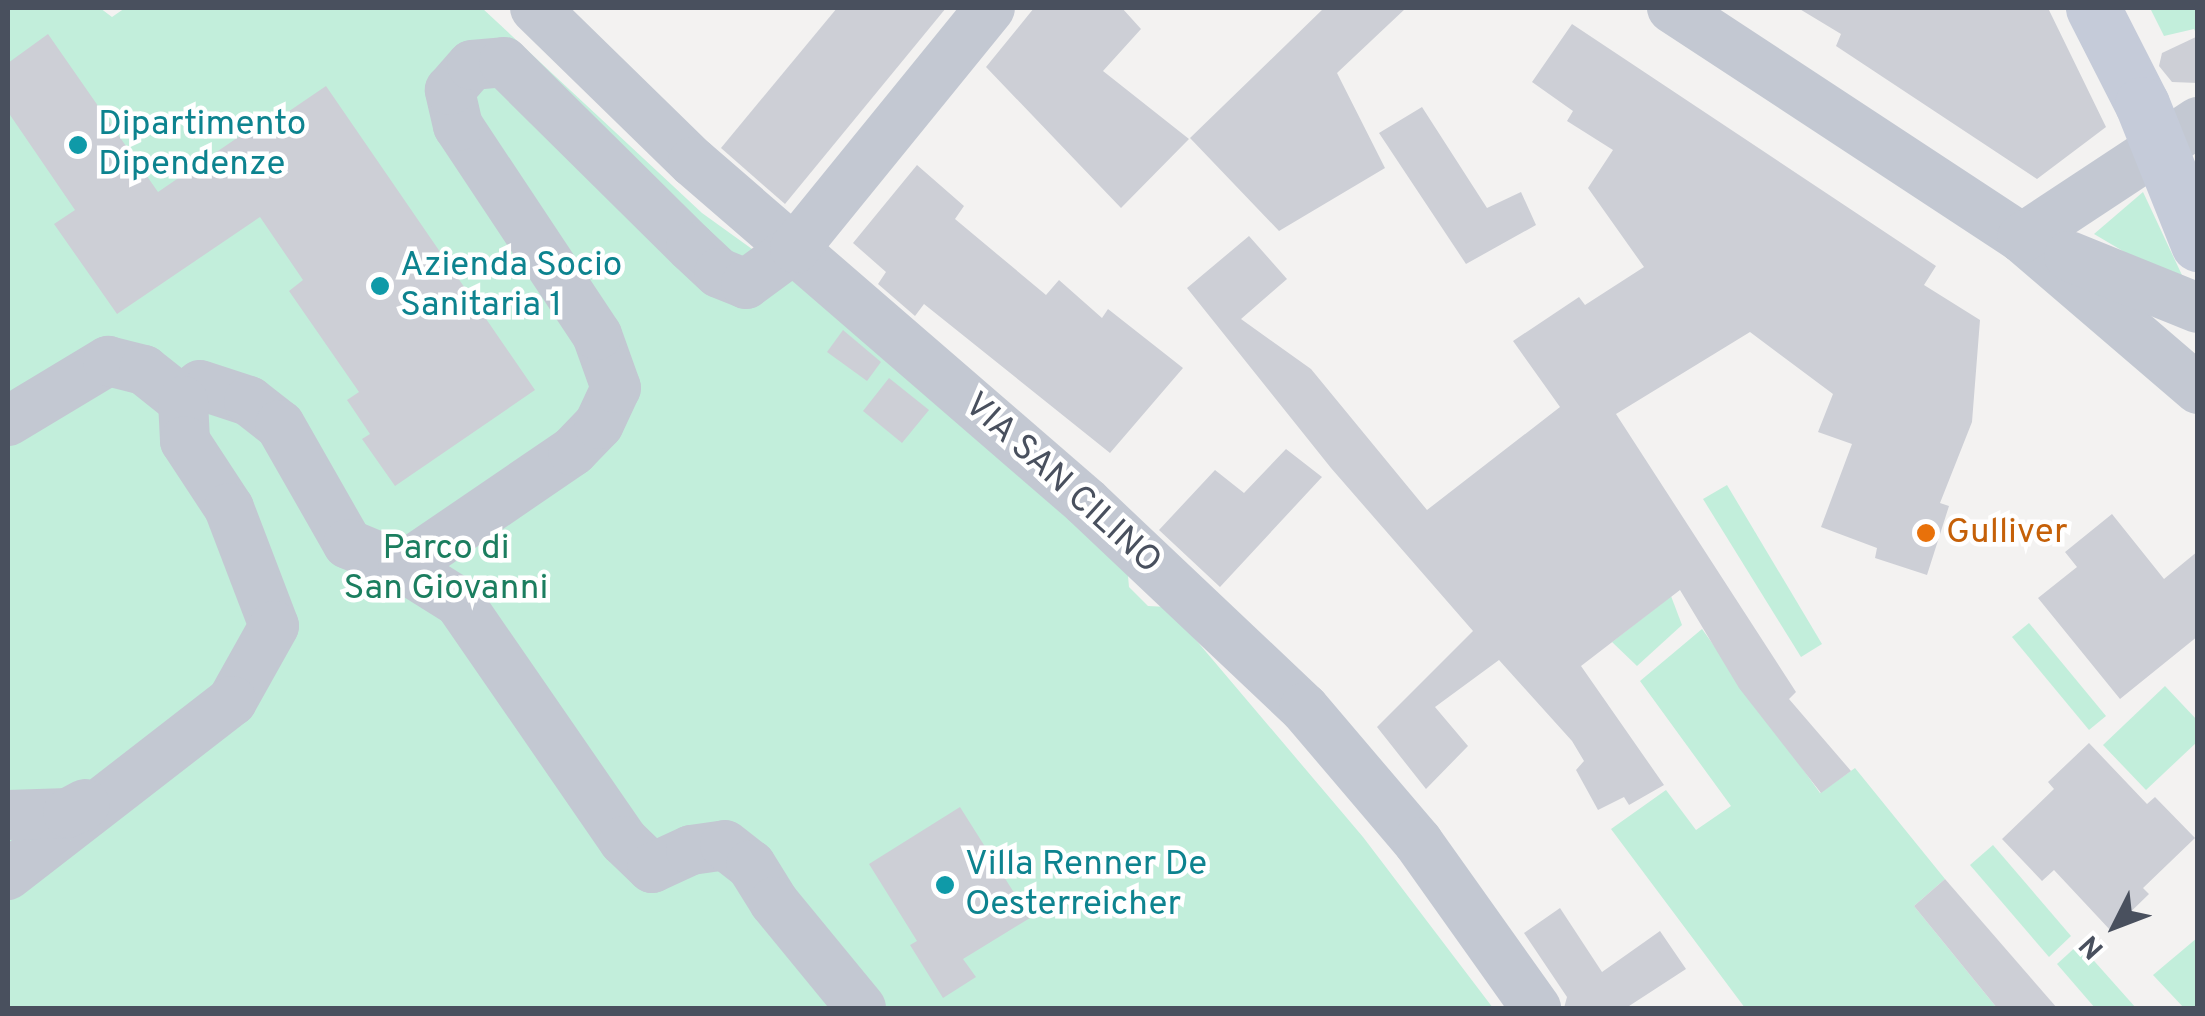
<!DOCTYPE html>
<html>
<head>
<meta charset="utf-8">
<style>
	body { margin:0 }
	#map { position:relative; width:2205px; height:1016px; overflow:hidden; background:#f3f2f1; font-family:Overpass,sans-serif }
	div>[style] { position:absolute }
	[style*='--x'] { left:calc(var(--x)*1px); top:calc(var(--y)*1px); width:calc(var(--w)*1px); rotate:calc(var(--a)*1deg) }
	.green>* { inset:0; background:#c2eedb }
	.building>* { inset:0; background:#cdcfd6 }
	.street>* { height:50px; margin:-25px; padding:0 25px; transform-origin:25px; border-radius:25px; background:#c3c8d2 }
	.secondary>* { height:55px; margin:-27.5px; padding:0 27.5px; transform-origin:27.5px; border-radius:27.5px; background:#c5cbd9 }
	.dots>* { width:28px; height:28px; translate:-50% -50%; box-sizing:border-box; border:5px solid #fff; border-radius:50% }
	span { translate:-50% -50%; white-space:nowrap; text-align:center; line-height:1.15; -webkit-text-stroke:9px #fff; paint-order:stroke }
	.culture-label { font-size:35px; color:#0d838f }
	.left { translate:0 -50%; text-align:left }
	.street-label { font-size:35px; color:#49505e }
	.food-label { font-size:35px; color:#c56008 }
	.park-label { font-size:35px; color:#1b7e5f }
	.frame { position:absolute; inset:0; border:10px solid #49505e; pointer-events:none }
	.north { position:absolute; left:2065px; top:876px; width:100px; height:100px; -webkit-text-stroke:8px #fff; paint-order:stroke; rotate:228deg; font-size:28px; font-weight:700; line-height:40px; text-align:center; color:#49505e }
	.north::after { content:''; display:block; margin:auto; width:35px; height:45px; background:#49505e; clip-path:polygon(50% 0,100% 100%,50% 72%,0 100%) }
</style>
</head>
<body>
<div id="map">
	<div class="green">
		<div style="clip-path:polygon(8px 8px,100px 8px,112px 17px,125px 8px,482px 8px,702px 213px,777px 267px,1127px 565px,1129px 587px,1148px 606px,1168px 607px,1363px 837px,1493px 1008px,8px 1008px)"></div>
		<div style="clip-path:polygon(2150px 8px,2197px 8px,2197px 35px,2194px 29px,2164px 36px)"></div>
		<div style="clip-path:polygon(2143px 192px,2189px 290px,2094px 234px)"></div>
		<div style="clip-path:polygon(1727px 485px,1822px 644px,1801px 657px,1703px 499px)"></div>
		<div style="clip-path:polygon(1671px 596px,1682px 625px,1637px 666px,1612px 642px)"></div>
		<div style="clip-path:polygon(2029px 623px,2106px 716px,2089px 730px,2012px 637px)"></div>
		<div style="clip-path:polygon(1702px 629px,1820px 793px,1855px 768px,1945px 879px,1914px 906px,1997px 1008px,1745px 1008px,1611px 829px,1666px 790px,1696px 830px,1731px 806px,1640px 681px)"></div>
		<div style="clip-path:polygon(2165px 686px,2197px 720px,2197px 742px,2146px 790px,2103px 745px)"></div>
		<div style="clip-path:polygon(1993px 845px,2071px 936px,2049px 957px,1970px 865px)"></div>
		<div style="clip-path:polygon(2197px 938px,2197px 1008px,2184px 1008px,2153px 975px)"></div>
		<div style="clip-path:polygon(2079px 944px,2136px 1008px,2095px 1008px,2057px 964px)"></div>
	</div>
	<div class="building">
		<div style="clip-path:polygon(837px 8px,946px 8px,785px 204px,721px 148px)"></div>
		<div style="clip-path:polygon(1034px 8px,1122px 8px,1141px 29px,1103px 71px,1189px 139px,1121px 208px,986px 67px)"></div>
		<div style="clip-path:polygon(1324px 8px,1406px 8px,1337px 73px,1385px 168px,1279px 231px,1190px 138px)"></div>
		<div style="clip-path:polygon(1798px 8px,2048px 8px,2106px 127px,2037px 179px,1836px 46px,1841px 34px)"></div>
		<div style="clip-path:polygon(1572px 24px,1936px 266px,1924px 285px,1980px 320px,1972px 422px,1940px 503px,1949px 506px,1927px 575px,1875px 558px,1877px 548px,1821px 527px,1852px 444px,1818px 432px,1833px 394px,1750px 332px,1616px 414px,1796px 692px,1789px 699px,1851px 771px,1821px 793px,1739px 688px,1680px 590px,1581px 666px,1664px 785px,1629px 805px,1624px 797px,1598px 810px,1576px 770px,1584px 761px,1572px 741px,1499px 660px,1435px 707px,1468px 746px,1426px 789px,1377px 727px,1473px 631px,1331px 468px,1187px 288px,1249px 236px,1287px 279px,1241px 319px,1311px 369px,1427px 510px,1560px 407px,1513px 341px,1579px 297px,1585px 305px,1644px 267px,1588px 188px,1613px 150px,1567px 121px,1573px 111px,1532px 82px)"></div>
		<div style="clip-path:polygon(48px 34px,158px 192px,275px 112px,279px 118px,326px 86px,535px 390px,395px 486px,362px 439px,370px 434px,347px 400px,359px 392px,289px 291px,303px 280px,260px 217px,117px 314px,54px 224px,75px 210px,8px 112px,8px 63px)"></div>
		<div style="clip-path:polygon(2198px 36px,2198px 83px,2172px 82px,2159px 66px,2162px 53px)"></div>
		<div style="clip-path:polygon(1422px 107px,1487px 208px,1521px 192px,1536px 225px,1466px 264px,1379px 133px)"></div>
		<div style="clip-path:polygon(917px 165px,964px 206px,955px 219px,1046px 295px,1059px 280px,1102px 318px,1108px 309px,1183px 368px,1110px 453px,924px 304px,915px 316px,878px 284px,886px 272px,853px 243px)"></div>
		<div style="clip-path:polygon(843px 330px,881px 362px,867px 381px,827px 352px)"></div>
		<div style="clip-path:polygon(889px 378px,929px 410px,902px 443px,863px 411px)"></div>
		<div style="clip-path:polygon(1286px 449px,1322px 477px,1220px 587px,1159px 530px,1215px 470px,1244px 493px)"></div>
		<div style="clip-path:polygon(2112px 514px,2164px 579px,2198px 551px,2198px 636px,2120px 699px,2038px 598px,2077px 567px,2065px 552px)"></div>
		<div style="clip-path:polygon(2089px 743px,2147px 804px,2155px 797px,2195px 838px,2143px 888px,2149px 894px,2111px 931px,2054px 870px,2042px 881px,2002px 839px,2054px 789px,2048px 782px)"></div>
		<div style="clip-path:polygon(960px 807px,1030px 918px,963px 959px,976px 977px,943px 998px,910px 945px,917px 941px,869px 864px)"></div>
		<div style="clip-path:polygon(1945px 879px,2057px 1008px,1997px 1008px,1914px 906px)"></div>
		<div style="clip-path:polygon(1560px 908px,1602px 972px,1660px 931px,1686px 969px,1626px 1008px,1564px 1008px,1567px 997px,1524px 933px)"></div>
	</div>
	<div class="street">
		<div style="--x:535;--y:8;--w:221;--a:44.3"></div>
		<div style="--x:693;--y:162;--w:520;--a:40.86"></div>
		<div style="--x:1086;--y:502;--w:300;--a:43.4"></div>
		<div style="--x:1304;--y:708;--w:176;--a:49.6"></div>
		<div style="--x:1418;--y:842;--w:204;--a:54.6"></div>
		<div style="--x:1672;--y:8;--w:419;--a:33.3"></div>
		<div style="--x:2022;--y:238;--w:232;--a:40.6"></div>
		<div style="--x:2022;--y:238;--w:211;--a:-33.4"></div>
		<div style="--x:2069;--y:256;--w:139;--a:22"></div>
		<div style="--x:183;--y:401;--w:23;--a:-43"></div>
		<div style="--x:200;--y:385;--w:52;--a:18.1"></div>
		<div style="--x:249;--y:401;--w:39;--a:38"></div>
		<div style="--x:280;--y:425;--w:137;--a:60.3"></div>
		<div style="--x:348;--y:544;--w:60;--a:22.7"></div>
		<div style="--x:403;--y:567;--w:206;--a:-34.3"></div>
		<div style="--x:573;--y:451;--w:37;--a:-46"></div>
		<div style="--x:599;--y:424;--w:40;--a:-65"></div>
		<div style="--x:616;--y:388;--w:56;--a:-109.7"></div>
		<div style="--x:597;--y:335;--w:251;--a:-123.6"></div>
		<div style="--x:458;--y:126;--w:37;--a:-103"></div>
		<div style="--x:450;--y:90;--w:33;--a:-49"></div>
		<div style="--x:472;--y:65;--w:32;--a:-5"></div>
		<div style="--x:504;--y:62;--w:263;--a:44.7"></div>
		<div style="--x:691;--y:247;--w:38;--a:43"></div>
		<div style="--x:719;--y:273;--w:29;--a:22"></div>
		<div style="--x:746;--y:284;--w:61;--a:-36.3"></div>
		<div style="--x:795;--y:248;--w:309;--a:-50.9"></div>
		<div style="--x:8;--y:421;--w:117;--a:-31"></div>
		<div style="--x:108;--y:361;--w:37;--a:14"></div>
		<div style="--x:144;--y:370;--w:50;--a:38.5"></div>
		<div style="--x:183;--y:401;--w:40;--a:87.1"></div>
		<div style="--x:185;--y:441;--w:80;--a:56.7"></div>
		<div style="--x:229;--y:508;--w:126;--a:69.1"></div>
		<div style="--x:274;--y:626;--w:86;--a:119.2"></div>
		<div style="--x:232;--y:701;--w:284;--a:142.2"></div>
		<div style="--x:403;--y:567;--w:66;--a:32"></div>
		<div style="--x:459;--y:602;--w:290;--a:55.4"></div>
		<div style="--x:624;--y:841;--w:39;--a:44"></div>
		<div style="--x:652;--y:868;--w:43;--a:-24.8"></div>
		<div style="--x:691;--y:850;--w:34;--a:-8"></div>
		<div style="--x:725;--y:845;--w:33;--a:38"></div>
		<div style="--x:751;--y:865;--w:44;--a:58.1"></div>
		<div style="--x:774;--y:902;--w:137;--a:50.6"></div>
		<div style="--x:8;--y:815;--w:60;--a:-1.9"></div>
		<div style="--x:68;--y:813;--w:19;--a:-28"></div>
	</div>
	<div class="secondary">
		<div style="--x:2093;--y:8;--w:108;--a:63"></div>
		<div style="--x:2142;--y:104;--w:151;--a:68.2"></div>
	</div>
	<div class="dots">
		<div style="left:78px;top:145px;background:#0f9aa8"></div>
		<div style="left:380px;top:286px;background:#0f9aa8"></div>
		<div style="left:1926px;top:533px;background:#e8710a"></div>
		<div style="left:945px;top:885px;background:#0f9aa8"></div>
	</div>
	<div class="culture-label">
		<span class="left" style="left:98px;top:145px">Dipartimento<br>Dipendenze</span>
		<span class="left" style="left:400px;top:286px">Azienda Socio<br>Sanitaria 1</span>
		<span class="left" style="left:965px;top:885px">Villa Renner De<br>Oesterreicher</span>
	</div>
	<div class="street-label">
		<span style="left:1062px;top:484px;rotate:42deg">VIA SAN CILINO</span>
	</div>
	<div class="food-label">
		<span class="left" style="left:1946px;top:533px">Gulliver</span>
	</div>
	<div class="park-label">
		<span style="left:446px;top:569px">Parco di<br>San Giovanni</span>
	</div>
	<div class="frame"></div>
	<div class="north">N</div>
</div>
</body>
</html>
